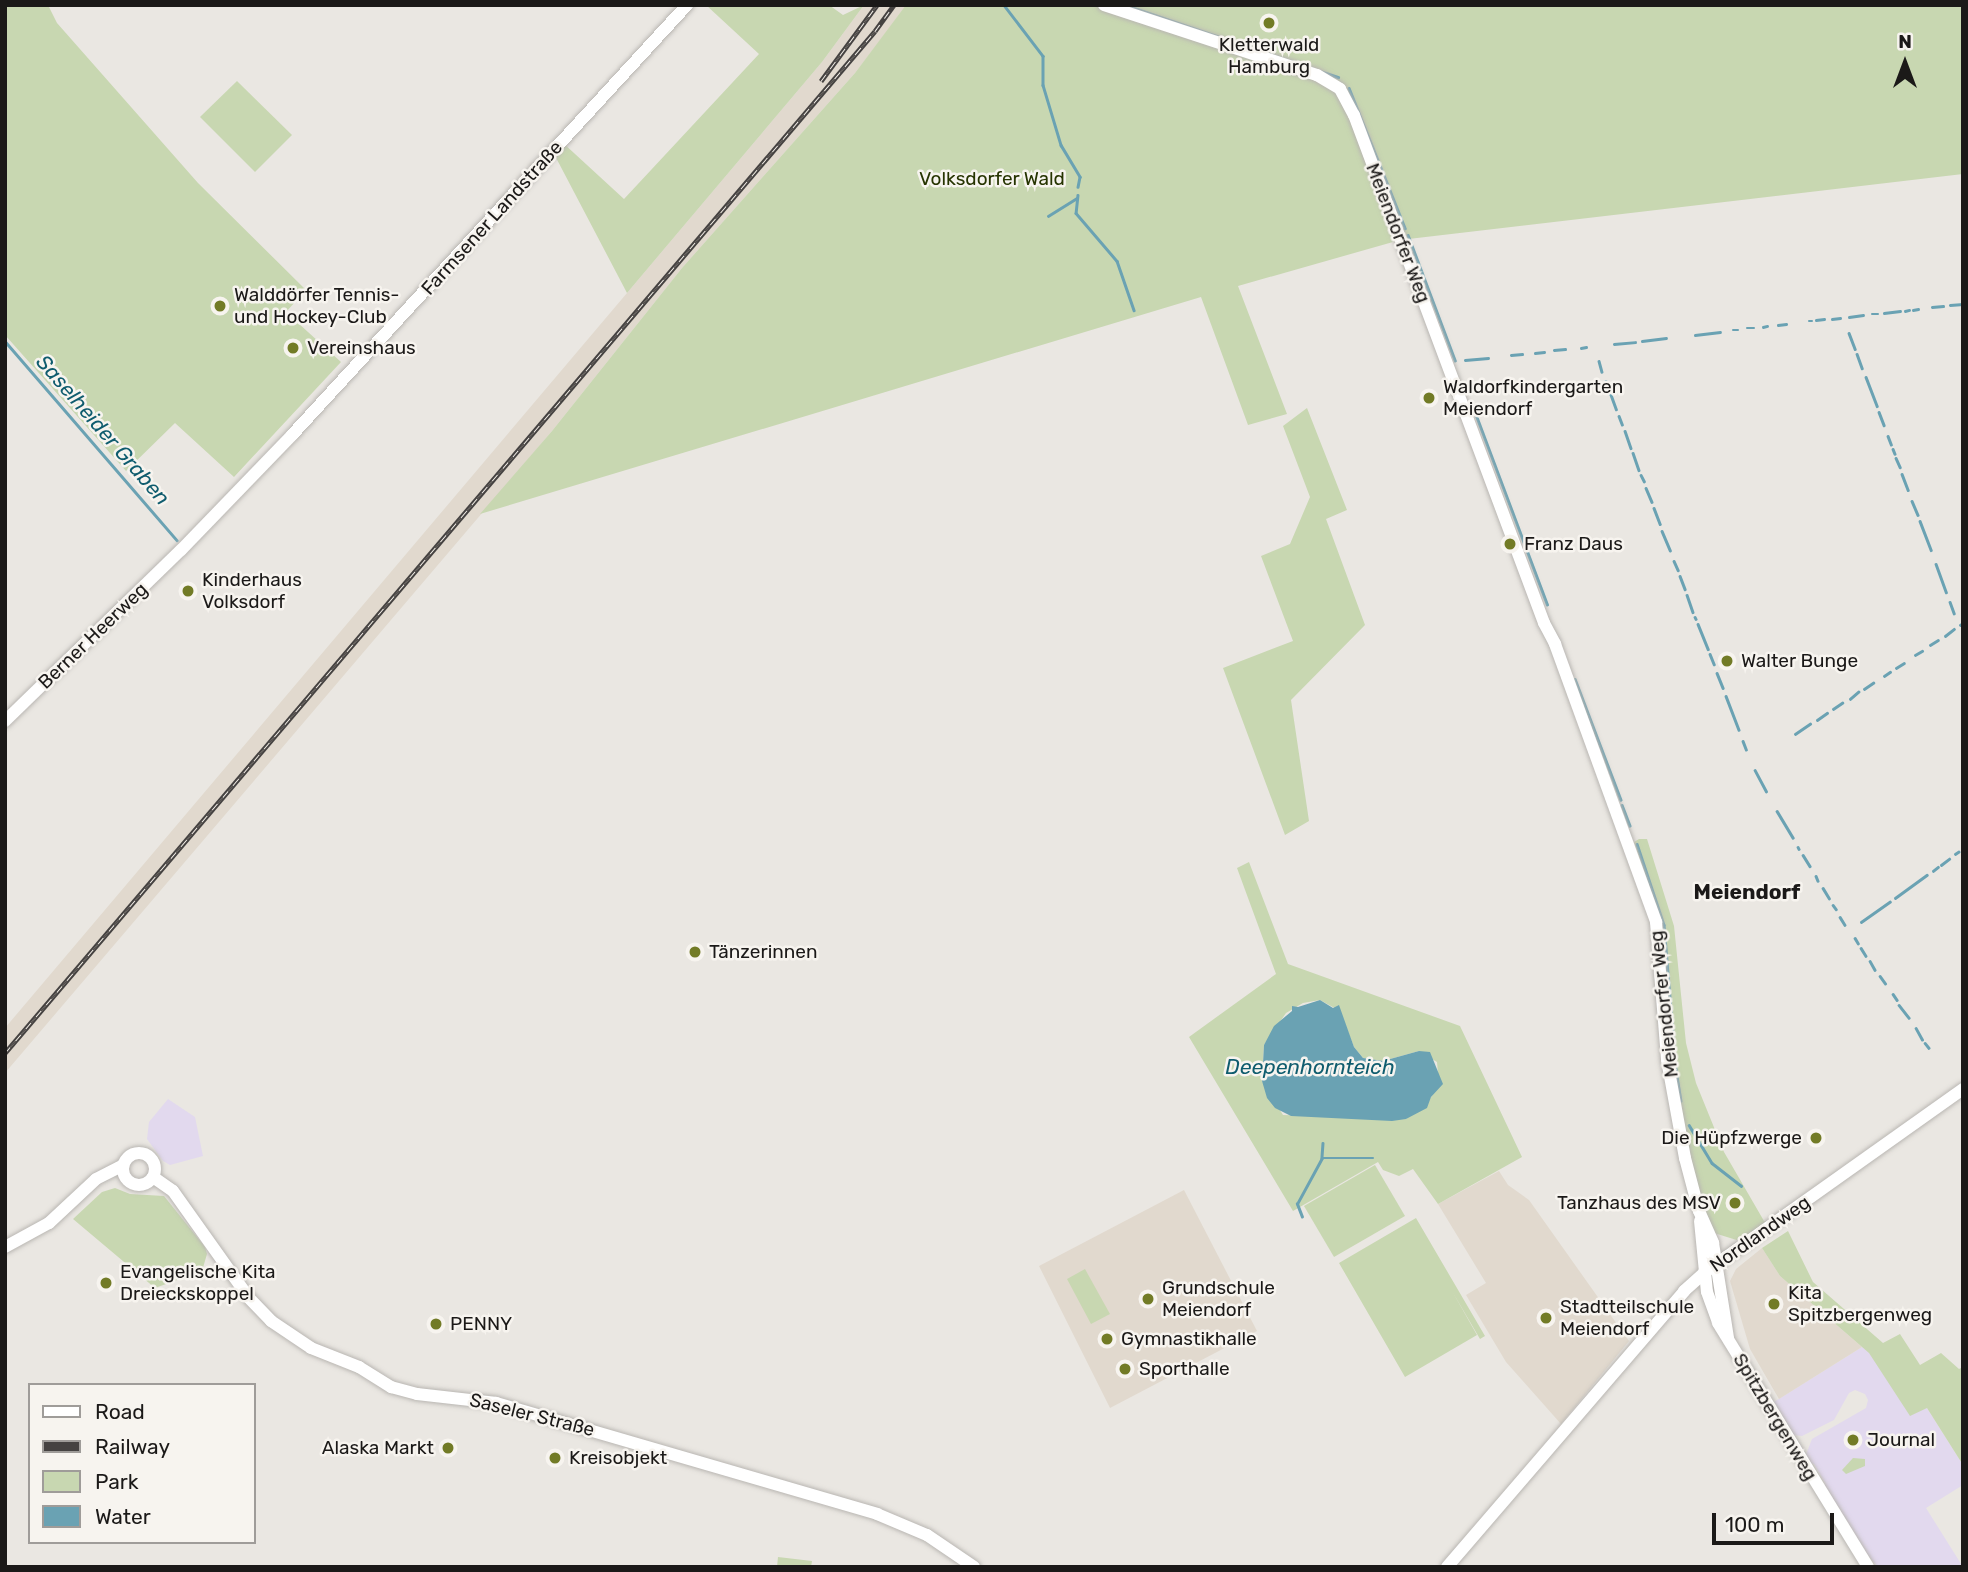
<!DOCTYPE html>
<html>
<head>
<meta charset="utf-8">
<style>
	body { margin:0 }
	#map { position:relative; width:1968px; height:1572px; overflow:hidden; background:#eae7e2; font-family:Rubik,sans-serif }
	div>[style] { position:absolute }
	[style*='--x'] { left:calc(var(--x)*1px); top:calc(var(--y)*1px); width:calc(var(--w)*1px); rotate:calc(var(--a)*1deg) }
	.commercial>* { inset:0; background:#e2d9ee }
	.built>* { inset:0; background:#e1d9ce }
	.green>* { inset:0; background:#c8d7b1 }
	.water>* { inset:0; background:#6aa2b3 }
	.stream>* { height:2.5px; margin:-1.25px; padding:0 1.25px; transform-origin:1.25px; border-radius:1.25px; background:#6aa2b3 }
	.roads { filter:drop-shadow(0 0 2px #b9b6b2) drop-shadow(0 0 2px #b9b6b2) }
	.secondary>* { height:12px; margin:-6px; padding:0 6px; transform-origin:6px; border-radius:6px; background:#fff }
	.secondary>.ring { margin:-6px; padding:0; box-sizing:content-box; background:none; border:12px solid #fff; border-radius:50% }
	.rail>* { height:5px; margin-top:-2.5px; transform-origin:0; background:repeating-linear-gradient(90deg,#f7f4ef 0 8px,#454241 0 16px); box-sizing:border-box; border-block:2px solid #454241 }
	.dots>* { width:19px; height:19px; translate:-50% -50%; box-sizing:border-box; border:4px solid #f7f4ef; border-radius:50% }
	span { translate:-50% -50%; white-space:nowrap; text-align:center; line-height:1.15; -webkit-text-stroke:5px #f7f4ef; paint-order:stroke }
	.poi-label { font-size:19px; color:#1b1918 }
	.left { translate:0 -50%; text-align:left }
	.right { translate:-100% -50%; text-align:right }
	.park-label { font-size:19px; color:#263401 }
	.street-label { font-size:19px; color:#1b1918 }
	.water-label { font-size:21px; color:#0f5c6e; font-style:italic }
	.neighbourhood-label { font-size:21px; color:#1b1918; font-weight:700 }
	.frame { position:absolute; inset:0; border:7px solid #1b1918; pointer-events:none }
	.legend { position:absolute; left:28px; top:1383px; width:228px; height:161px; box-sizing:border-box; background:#f7f4ef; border:2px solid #9f9c99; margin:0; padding:9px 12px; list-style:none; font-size:21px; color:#1b1918 }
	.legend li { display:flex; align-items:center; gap:14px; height:35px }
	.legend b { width:35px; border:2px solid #9f9c99 }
	.north { position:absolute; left:1870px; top:28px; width:70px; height:70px; -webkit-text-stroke:5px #f7f4ef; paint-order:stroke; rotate:0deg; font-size:19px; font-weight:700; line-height:28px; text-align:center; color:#1b1918 }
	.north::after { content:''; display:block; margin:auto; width:24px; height:32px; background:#1b1918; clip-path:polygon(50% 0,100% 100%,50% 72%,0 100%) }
	.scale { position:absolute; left:1712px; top:1513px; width:122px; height:32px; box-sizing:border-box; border:4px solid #1b1918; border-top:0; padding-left:9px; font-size:21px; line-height:24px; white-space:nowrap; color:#1b1918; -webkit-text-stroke:5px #f7f4ef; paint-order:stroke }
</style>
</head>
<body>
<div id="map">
	<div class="commercial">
		<div style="clip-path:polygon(168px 1099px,195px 1117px,203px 1156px,170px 1165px,163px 1161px,147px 1139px,149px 1122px)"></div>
		<div style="clip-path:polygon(1862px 1347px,1875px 1351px,1925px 1405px,1963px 1465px,1963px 1485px,1926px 1508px,1963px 1567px,1878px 1567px,1865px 1552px,1824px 1487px,1825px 1483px,1814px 1464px,1810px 1464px,1805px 1457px,1812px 1439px,1866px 1408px,1868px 1400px,1865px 1394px,1855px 1390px,1849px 1393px,1834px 1420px,1802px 1436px,1793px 1435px,1774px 1402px)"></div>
	</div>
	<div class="built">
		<div style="clip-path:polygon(864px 5px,907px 5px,855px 73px,682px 268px,552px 431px,5px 1073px,5px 1028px,627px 293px,822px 62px)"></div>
		<div style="clip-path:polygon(1499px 1171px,1508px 1185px,1529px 1200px,1629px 1341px,1561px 1424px,1506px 1362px,1466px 1295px,1486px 1283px,1438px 1204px)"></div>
		<div style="clip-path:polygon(1184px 1190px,1257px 1331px,1110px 1408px,1039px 1266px)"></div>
		<div style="clip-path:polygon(1762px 1248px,1780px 1276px,1862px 1347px,1779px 1399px,1750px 1349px,1730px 1281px,1736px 1269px)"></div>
	</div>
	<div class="green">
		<div style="clip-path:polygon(5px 5px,48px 5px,57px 23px,198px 183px,306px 290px,286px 312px,341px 362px,234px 477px,175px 423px,126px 471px,5px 335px)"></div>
		<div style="clip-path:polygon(706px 5px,829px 5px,843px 15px,864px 5px,822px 62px,627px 293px,553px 152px,562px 142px,624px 199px,759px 54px)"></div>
		<div style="clip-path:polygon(906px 5px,1963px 5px,1963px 174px,1400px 240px,1238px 286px,1287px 414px,1248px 425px,1201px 297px,480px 514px,552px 431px,682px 268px,855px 73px)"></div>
		<div style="clip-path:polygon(237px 81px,292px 135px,255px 172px,200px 117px)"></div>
		<div style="clip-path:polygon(1307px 408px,1347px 510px,1326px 519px,1365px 625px,1291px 700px,1309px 821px,1285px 835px,1223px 668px,1293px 641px,1261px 556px,1290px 544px,1310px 497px,1283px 426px)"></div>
		<div style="clip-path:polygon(1639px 839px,1647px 839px,1674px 926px,1686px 1043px,1696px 1083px,1724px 1152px,1764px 1221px,1770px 1221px,1743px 1242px,1714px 1233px,1697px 1188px,1671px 1056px,1662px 929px,1634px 842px)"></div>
		<div style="clip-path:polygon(evenodd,1249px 862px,1288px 964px,1460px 1026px,1522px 1157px,1438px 1204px,1413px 1169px,1399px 1176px,1383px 1170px,1378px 1162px,1293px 1211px,1189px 1037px,1276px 974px,1237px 868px,1249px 862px,1320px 1000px,1340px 1011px,1354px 1047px,1363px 1058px,1383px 1061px,1419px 1051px,1437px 1062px,1439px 1086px,1431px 1097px,1406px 1119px,1283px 1115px,1262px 1081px,1264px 1045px,1286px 1013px,1303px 1003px,1320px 1000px)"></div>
		<div style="clip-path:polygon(1375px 1165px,1405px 1216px,1334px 1257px,1304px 1206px)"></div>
		<div style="clip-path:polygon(115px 1188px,130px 1194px,164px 1196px,205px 1247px,207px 1254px,202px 1271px,155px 1288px,73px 1219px,102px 1192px)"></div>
		<div style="clip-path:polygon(1416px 1218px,1485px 1336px,1480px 1339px,1452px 1291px,1477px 1335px,1405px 1377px,1339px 1263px)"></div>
		<div style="clip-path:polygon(1788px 1231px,1813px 1282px,1883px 1343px,1900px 1334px,1920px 1365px,1941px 1353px,1959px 1369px,1963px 1367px,1963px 1465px,1927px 1408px,1910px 1416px,1869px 1353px,1780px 1276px,1762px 1248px)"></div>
		<div style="clip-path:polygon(1085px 1269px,1110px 1314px,1091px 1324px,1067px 1279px)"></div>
		<div style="clip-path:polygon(1853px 1458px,1865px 1459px,1865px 1466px,1846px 1474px,1842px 1470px)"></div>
		<div style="clip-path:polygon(778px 1557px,812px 1561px,811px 1567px,777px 1567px)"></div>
	</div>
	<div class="water">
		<div style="clip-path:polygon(1320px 1000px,1333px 1008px,1339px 1005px,1354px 1047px,1363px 1058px,1383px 1061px,1419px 1051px,1430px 1052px,1443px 1084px,1431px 1097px,1427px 1108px,1406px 1119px,1392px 1121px,1291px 1116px,1275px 1108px,1267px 1098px,1262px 1081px,1264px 1045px,1274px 1026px,1292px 1011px,1292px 1006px,1298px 1007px)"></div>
	</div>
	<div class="stream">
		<div style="--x:1004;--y:5;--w:64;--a:52.6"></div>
		<div style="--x:1043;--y:56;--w:29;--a:90"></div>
		<div style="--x:1043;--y:85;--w:63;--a:73.3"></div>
		<div style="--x:1061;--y:145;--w:37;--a:59"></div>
		<div style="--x:1080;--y:177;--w:10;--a:101"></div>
		<div style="--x:1125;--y:5;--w:225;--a:18.7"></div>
		<div style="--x:1349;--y:88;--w:151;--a:68.2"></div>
		<div style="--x:1078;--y:195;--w:18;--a:96"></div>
		<div style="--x:1076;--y:213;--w:63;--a:49.5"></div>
		<div style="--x:1117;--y:261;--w:52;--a:70.9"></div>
		<div style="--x:1048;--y:216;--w:34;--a:-32"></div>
		<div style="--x:1408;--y:235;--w:134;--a:69.4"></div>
		<div style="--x:1950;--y:305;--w:13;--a:-4"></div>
		<div style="--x:1932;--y:307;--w:11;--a:-5"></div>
		<div style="--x:1913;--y:310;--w:5;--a:-11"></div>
		<div style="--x:1905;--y:311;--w:4;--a:-14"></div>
		<div style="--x:1884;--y:313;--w:16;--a:-7"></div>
		<div style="--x:1872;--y:314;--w:6;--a:0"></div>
		<div style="--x:1849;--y:317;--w:14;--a:-8"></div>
		<div style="--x:1832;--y:319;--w:8;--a:-7"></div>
		<div style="--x:1816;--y:320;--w:8;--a:-7"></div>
		<div style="--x:1809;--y:321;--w:3;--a:0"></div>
		<div style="--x:1778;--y:325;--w:8;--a:-7"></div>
		<div style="--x:1763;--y:327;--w:4;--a:-14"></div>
		<div style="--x:1747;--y:328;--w:7;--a:0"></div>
		<div style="--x:1733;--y:330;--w:5;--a:0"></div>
		<div style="--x:1849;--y:333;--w:17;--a:69"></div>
		<div style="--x:1695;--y:335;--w:25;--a:-7"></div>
		<div style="--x:5;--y:341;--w:263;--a:49.2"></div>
		<div style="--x:1642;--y:341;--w:24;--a:-7"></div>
		<div style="--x:1614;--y:344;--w:21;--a:-5"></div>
		<div style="--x:1581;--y:348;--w:5;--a:-11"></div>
		<div style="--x:1554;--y:350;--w:11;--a:-5"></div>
		<div style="--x:1535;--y:353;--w:9;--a:-6"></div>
		<div style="--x:1857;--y:354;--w:15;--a:70"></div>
		<div style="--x:1511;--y:355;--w:11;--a:-5"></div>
		<div style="--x:1465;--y:360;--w:23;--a:-5"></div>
		<div style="--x:1599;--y:361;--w:11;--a:75"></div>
		<div style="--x:1866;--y:377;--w:31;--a:69"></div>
		<div style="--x:1606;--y:381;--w:30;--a:70"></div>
		<div style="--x:1472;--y:404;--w:214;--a:69.4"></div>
		<div style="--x:1879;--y:412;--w:14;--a:69"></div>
		<div style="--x:1619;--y:416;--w:9;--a:69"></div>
		<div style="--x:1625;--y:431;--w:18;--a:71"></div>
		<div style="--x:1888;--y:436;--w:9;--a:69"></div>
		<div style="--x:1893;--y:449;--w:5;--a:68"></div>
		<div style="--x:1633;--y:453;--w:18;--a:71"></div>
		<div style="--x:1896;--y:458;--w:10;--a:66"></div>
		<div style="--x:1902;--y:474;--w:17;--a:69"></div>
		<div style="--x:1641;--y:475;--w:7;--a:63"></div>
		<div style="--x:1646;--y:488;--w:15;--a:67"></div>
		<div style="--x:1912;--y:501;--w:15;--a:67"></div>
		<div style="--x:1654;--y:508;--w:17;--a:69"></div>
		<div style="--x:1920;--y:521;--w:31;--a:69"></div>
		<div style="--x:1662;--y:531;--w:21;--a:67"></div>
		<div style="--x:1674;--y:561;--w:10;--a:66"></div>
		<div style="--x:1936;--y:564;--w:30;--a:70"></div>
		<div style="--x:1680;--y:576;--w:14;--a:69"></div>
		<div style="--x:1687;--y:595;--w:18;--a:71"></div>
		<div style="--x:1950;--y:602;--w:12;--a:70"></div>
		<div style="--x:1695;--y:617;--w:2;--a:63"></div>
		<div style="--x:1698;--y:624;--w:27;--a:68"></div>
		<div style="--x:1960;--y:625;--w:4;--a:-34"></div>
		<div style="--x:1945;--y:636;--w:11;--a:-38"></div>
		<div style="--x:1930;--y:645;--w:9;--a:-32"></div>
		<div style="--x:1710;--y:654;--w:11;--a:68"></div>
		<div style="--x:1915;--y:655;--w:8;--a:-30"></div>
		<div style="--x:1896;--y:668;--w:9;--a:-32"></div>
		<div style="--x:1717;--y:673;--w:16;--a:68"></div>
		<div style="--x:1884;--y:676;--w:7;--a:-34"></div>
		<div style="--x:1575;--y:679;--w:129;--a:69.2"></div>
		<div style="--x:1864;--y:689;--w:11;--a:-34"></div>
		<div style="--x:1726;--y:696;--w:36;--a:69"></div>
		<div style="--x:1850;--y:699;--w:11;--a:-41"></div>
		<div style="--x:1833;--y:709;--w:11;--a:-34"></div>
		<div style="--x:1817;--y:720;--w:12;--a:-35"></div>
		<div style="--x:1795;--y:734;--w:18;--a:-34"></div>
		<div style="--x:1743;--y:741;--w:9;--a:69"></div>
		<div style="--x:1755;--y:770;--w:24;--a:62"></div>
		<div style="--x:1622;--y:805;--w:22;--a:69"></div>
		<div style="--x:1777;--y:811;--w:31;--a:59"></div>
		<div style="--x:1637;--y:844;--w:85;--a:71.6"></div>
		<div style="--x:1664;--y:925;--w:145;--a:85.3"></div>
		<div style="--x:1676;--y:1070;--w:31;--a:81"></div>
		<div style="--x:1798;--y:847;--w:2;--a:63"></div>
		<div style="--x:1955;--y:854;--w:4;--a:-34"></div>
		<div style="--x:1803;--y:855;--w:13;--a:58"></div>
		<div style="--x:1941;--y:865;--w:10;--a:-37"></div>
		<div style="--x:1933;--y:871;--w:6;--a:-39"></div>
		<div style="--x:1816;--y:876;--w:5;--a:68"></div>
		<div style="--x:1823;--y:888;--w:12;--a:59"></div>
		<div style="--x:1895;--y:898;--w:39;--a:-36"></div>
		<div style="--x:1833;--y:905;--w:5;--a:53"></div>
		<div style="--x:1840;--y:917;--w:9;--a:58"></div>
		<div style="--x:1861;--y:922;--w:35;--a:-35"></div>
		<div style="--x:1855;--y:938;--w:6;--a:59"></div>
		<div style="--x:1861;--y:948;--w:9;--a:58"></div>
		<div style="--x:1870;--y:961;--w:10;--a:61"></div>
		<div style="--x:1880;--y:976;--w:9;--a:54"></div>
		<div style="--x:1893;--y:994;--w:7;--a:56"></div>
		<div style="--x:1899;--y:1005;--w:16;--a:52"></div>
		<div style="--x:1916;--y:1028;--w:13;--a:61"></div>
		<div style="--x:1925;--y:1043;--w:6;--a:51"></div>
		<div style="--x:1689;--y:1125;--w:44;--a:58.8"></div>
		<div style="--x:1712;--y:1163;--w:37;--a:38"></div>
		<div style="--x:1323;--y:1143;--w:15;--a:94"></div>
		<div style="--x:1322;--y:1158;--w:51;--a:0"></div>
		<div style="--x:1302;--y:1217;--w:14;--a:-111"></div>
		<div style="--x:1297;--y:1204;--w:52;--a:-61.5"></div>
	</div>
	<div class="roads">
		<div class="secondary">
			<div style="--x:1104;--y:5;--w:224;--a:18.2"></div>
			<div style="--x:1317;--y:75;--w:27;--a:31"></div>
			<div style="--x:1340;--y:89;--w:30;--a:62"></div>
			<div style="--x:1354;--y:115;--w:542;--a:69.49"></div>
			<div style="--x:1544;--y:623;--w:24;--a:62"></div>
			<div style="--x:1555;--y:644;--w:296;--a:70"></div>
			<div style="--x:1656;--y:922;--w:138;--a:85.4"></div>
			<div style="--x:1667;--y:1060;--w:100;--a:79.6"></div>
			<div style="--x:1685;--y:1158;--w:55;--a:75.2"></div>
			<div style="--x:1699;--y:1211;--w:35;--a:66"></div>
			<div style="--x:1713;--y:1243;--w:96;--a:81"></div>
			<div style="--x:5;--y:721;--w:245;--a:-44.2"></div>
			<div style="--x:181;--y:550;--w:160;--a:-46"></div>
			<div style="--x:292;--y:435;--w:584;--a:-47.43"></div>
			<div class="ring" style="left:123px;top:1153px;width:20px;height:20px"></div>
			<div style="--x:153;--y:1177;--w:24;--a:35"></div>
			<div style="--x:173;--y:1191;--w:131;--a:54.6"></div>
			<div style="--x:249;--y:1298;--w:32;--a:46"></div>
			<div style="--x:271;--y:1321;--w:48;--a:34"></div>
			<div style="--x:311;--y:1348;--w:52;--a:21.6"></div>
			<div style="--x:359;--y:1367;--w:38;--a:32"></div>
			<div style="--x:391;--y:1387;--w:27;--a:15"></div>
			<div style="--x:417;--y:1394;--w:80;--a:6.5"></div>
			<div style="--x:496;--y:1403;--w:397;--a:16.2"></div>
			<div style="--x:877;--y:1514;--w:54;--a:22.8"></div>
			<div style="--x:927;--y:1535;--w:57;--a:34.2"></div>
			<div style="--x:1700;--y:1221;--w:71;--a:84.4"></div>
			<div style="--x:1707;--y:1292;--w:33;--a:70"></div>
			<div style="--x:1718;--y:1323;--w:286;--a:58.4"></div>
			<div style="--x:5;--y:1247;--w:50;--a:-28.6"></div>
			<div style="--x:49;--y:1223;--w:64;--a:-43.1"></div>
			<div style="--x:96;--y:1179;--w:29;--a:-27"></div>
			<div style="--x:1447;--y:1567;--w:364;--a:-49.3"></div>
			<div style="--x:1684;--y:1291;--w:27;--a:-42"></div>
			<div style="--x:1704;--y:1273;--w:318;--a:-35.4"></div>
		</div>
	</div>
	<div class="rail">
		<div style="--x:821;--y:81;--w:94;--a:-53.6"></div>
		<div style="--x:5;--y:1053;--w:1342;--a:-49.59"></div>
		<div style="--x:875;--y:31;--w:32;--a:-54"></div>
	</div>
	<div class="dots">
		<div style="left:1269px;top:23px;background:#727b26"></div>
		<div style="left:220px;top:306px;background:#727b26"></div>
		<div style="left:293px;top:348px;background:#727b26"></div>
		<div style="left:1429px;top:398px;background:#727b26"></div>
		<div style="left:1510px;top:544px;background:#727b26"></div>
		<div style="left:188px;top:591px;background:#727b26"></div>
		<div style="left:1727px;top:661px;background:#727b26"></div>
		<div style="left:695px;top:952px;background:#727b26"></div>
		<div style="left:1816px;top:1138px;background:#727b26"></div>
		<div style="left:1735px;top:1203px;background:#727b26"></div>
		<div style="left:106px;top:1283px;background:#727b26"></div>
		<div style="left:1148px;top:1299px;background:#727b26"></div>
		<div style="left:1774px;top:1304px;background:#727b26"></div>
		<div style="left:1546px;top:1318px;background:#727b26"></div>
		<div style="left:436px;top:1324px;background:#727b26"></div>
		<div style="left:1107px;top:1339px;background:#727b26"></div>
		<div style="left:1125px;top:1369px;background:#727b26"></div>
		<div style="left:1853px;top:1440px;background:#727b26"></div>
		<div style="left:448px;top:1448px;background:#727b26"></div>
		<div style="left:555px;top:1458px;background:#727b26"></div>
	</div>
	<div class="poi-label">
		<span style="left:1269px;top:56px">Kletterwald<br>Hamburg</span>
		<span class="left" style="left:234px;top:306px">Walddörfer Tennis-<br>und Hockey-Club</span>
		<span class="left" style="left:307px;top:348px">Vereinshaus</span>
		<span class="left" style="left:1443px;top:398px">Waldorfkindergarten<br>Meiendorf</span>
		<span class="left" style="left:1524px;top:544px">Franz Daus</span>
		<span class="left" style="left:202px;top:591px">Kinderhaus<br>Volksdorf</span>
		<span class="left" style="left:1741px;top:661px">Walter Bunge</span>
		<span class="left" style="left:709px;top:952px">Tänzerinnen</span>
		<span class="right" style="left:1802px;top:1138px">Die Hüpfzwerge</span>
		<span class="right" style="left:1721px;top:1203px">Tanzhaus des MSV</span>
		<span class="left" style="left:120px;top:1283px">Evangelische Kita<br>Dreieckskoppel</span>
		<span class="left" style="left:1162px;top:1299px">Grundschule<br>Meiendorf</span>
		<span class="left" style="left:1788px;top:1304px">Kita<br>Spitzbergenweg</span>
		<span class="left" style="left:1560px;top:1318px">Stadtteilschule<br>Meiendorf</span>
		<span class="left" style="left:450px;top:1324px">PENNY</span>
		<span class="left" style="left:1121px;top:1339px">Gymnastikhalle</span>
		<span class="left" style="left:1139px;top:1369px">Sporthalle</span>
		<span class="left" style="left:1867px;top:1440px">Journal</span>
		<span class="right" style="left:434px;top:1448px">Alaska Markt</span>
		<span class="left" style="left:569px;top:1458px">Kreisobjekt</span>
	</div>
	<div class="park-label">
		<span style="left:992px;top:179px">Volksdorfer Wald</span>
	</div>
	<div class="street-label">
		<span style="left:492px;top:218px;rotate:-48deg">Farmsener Landstraße</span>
		<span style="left:1398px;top:233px;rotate:69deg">Meiendorfer Weg</span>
		<span style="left:93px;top:636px;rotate:-44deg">Berner Heerweg</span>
		<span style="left:1664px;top:1004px;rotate:-96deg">Meiendorfer Weg</span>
		<span style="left:1760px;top:1234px;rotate:-35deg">Nordlandweg</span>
		<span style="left:532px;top:1415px;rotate:14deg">Saseler Straße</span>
		<span style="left:1775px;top:1417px;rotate:59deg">Spitzbergenweg</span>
	</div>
	<div class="water-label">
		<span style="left:103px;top:430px;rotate:49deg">Saselheider Graben</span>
		<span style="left:1310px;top:1067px">Deepenhornteich</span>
	</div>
	<div class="neighbourhood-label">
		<span style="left:1747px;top:892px">Meiendorf</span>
	</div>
	<div class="frame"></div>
	<ul class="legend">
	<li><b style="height:9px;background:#fff"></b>Road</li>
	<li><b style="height:9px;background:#454241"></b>Railway</li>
	<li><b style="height:19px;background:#c8d7b1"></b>Park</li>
	<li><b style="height:19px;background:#6aa2b3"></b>Water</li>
	</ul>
	<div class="north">N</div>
	<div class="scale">100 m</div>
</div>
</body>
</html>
